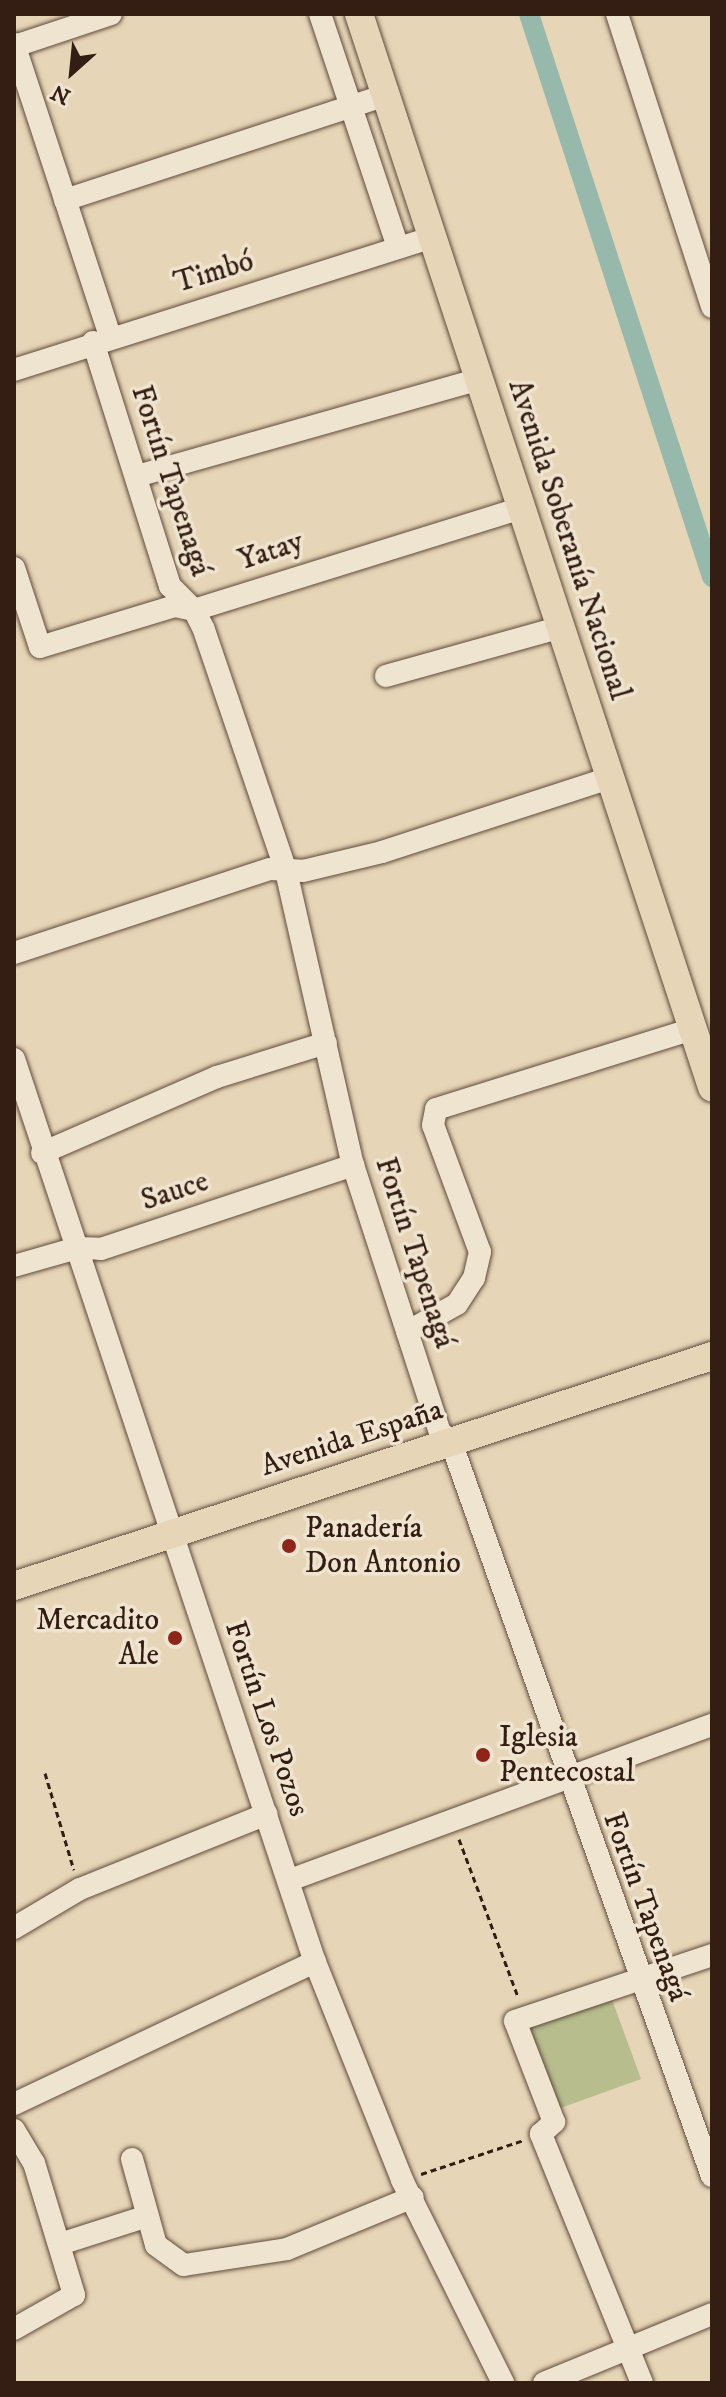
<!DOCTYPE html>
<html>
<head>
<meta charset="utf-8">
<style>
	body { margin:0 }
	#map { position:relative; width:726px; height:2397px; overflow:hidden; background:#e6d5b6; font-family:"IM FELL DW Pica",serif }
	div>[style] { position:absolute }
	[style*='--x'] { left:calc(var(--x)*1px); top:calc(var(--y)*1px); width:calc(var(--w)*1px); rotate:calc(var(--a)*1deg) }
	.green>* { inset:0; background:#b7bd8d }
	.canal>* { height:20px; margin:-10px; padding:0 10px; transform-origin:10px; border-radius:10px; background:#97b9ab }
	.path>* { height:3px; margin-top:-1.5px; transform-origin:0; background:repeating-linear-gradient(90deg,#341d13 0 6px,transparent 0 10px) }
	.roads { filter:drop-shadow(0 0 2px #604b3c) drop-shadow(0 0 2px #604b3c) }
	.minor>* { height:22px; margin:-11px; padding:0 11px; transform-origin:11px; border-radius:11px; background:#efe4d0 }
	.major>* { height:28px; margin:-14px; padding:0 14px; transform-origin:14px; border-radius:14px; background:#e6d5b6 }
	.dots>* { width:22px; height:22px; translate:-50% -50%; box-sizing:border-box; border:4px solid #efe4d0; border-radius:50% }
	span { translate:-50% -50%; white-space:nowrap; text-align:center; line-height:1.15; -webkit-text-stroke:7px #efe4d0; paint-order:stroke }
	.street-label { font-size:30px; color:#341d13 }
	.poi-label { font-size:30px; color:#341d13 }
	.left { translate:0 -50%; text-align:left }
	.right { translate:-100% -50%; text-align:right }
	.frame { position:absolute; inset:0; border:16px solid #341d13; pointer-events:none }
	.north { position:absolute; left:32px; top:32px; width:80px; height:80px; -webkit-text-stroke:6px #efe4d0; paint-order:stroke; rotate:207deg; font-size:22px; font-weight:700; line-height:32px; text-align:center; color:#341d13 }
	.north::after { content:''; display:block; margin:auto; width:28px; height:36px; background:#341d13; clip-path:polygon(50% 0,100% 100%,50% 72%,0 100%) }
</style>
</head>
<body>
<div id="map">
	<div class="green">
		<div style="clip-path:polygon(610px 1994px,641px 2079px,555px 2110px,524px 2024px)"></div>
	</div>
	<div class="canal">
		<div style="--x:529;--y:14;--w:592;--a:71.99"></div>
	</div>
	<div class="path">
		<div style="--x:45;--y:1773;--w:101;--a:73.4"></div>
		<div style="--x:459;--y:1839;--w:169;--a:69.5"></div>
		<div style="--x:421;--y:2174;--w:108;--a:-18.3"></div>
	</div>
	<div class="roads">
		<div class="minor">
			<div style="--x:320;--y:14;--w:246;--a:71.5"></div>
			<div style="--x:617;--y:14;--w:308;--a:72"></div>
			<div style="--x:14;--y:44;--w:307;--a:71.8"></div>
			<div style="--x:15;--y:46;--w:101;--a:-18.4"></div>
			<div style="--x:65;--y:200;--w:338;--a:-18.1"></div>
			<div style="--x:93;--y:342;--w:256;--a:72.5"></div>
			<div style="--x:170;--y:586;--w:34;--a:45"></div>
			<div style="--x:194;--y:610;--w:22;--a:63"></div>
			<div style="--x:204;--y:630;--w:255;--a:71.2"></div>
			<div style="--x:286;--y:871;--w:302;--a:77.2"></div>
			<div style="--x:353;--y:1165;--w:281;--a:72"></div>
			<div style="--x:440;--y:1432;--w:15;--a:42"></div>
			<div style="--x:451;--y:1442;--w:779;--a:70.43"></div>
			<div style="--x:14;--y:370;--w:440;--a:-17.6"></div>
			<div style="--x:137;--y:476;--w:355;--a:-15.8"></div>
			<div style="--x:14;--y:568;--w:83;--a:71.8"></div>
			<div style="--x:40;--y:647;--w:141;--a:-16.9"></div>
			<div style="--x:175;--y:606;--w:19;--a:12"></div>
			<div style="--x:194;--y:610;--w:343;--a:-17.3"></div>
			<div style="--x:386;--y:676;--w:182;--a:-15.6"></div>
			<div style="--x:14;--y:953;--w:269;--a:-18.2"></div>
			<div style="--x:270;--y:869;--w:33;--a:3"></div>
			<div style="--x:303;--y:871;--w:81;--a:-13.5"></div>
			<div style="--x:382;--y:852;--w:240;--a:-18"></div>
			<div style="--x:14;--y:1059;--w:952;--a:71.57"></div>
			<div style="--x:315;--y:1962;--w:235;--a:68.2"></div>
			<div style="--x:402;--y:2180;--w:227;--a:63.5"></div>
			<div style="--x:42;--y:1153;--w:191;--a:-23.5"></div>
			<div style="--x:217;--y:1077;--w:114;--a:-17.3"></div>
			<div style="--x:14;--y:1266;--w:66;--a:-15.9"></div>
			<div style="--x:77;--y:1248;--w:24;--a:2"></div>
			<div style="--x:101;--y:1249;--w:266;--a:-18.4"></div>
			<div style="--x:407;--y:1332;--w:57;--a:-29.2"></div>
			<div style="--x:457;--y:1304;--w:31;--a:-57"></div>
			<div style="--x:474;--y:1278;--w:27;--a:-77"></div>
			<div style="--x:480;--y:1252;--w:135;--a:-110.3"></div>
			<div style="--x:433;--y:1125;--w:16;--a:-79"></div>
			<div style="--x:436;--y:1109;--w:269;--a:-17.3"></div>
			<div style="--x:290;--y:1880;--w:450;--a:-20.2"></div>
			<div style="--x:14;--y:1928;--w:77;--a:-30.6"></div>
			<div style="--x:80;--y:1889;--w:201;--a:-21.9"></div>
			<div style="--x:14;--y:2104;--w:333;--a:-25.3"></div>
			<div style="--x:14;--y:2130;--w:39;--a:59"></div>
			<div style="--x:34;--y:2163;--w:138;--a:73.1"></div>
			<div style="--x:74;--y:2295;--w:69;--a:150.5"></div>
			<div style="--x:132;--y:2159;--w:89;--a:74.4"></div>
			<div style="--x:156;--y:2245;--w:34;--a:36"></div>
			<div style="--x:184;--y:2265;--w:104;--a:-8.8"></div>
			<div style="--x:287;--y:2249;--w:136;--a:-22.4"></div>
			<div style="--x:60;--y:2244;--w:92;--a:-17.7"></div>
			<div style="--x:544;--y:2383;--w:182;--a:-22.3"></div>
			<div style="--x:642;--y:2383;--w:269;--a:-112.1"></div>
			<div style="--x:541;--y:2134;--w:18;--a:-43"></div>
			<div style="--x:554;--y:2122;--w:108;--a:-111.1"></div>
			<div style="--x:515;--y:2021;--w:208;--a:-18.5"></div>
		</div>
		<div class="major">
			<div style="--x:359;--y:14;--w:1130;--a:71.79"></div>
			<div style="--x:14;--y:1586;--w:735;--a:-18.24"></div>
		</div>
	</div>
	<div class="dots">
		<div style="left:289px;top:1546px;background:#8f2418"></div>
		<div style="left:175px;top:1638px;background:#8f2418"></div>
		<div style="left:483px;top:1755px;background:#8f2418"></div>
	</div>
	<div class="street-label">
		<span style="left:214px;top:273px;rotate:-17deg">Timbó</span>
		<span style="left:170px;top:481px;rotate:72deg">Fortín Tapenagá</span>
		<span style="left:568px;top:540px;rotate:72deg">Avenida Soberanía Nacional</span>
		<span style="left:271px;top:552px;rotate:-18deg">Yatay</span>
		<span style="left:175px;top:1192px;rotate:-18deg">Sauce</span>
		<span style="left:414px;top:1253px;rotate:72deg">Fortín Tapenagá</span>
		<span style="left:352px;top:1439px;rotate:-18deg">Avenida España</span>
		<span style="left:266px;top:1719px;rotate:71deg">Fortín Los Pozos</span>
		<span style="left:645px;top:1907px;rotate:70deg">Fortín Tapenagá</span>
	</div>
	<div class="poi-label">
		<span class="left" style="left:305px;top:1546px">Panadería<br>Don Antonio</span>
		<span class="right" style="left:159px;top:1638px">Mercadito<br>Ale</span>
		<span class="left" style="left:499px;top:1755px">Iglesia<br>Pentecostal</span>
	</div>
	<div class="frame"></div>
	<div class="north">N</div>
</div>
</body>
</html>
